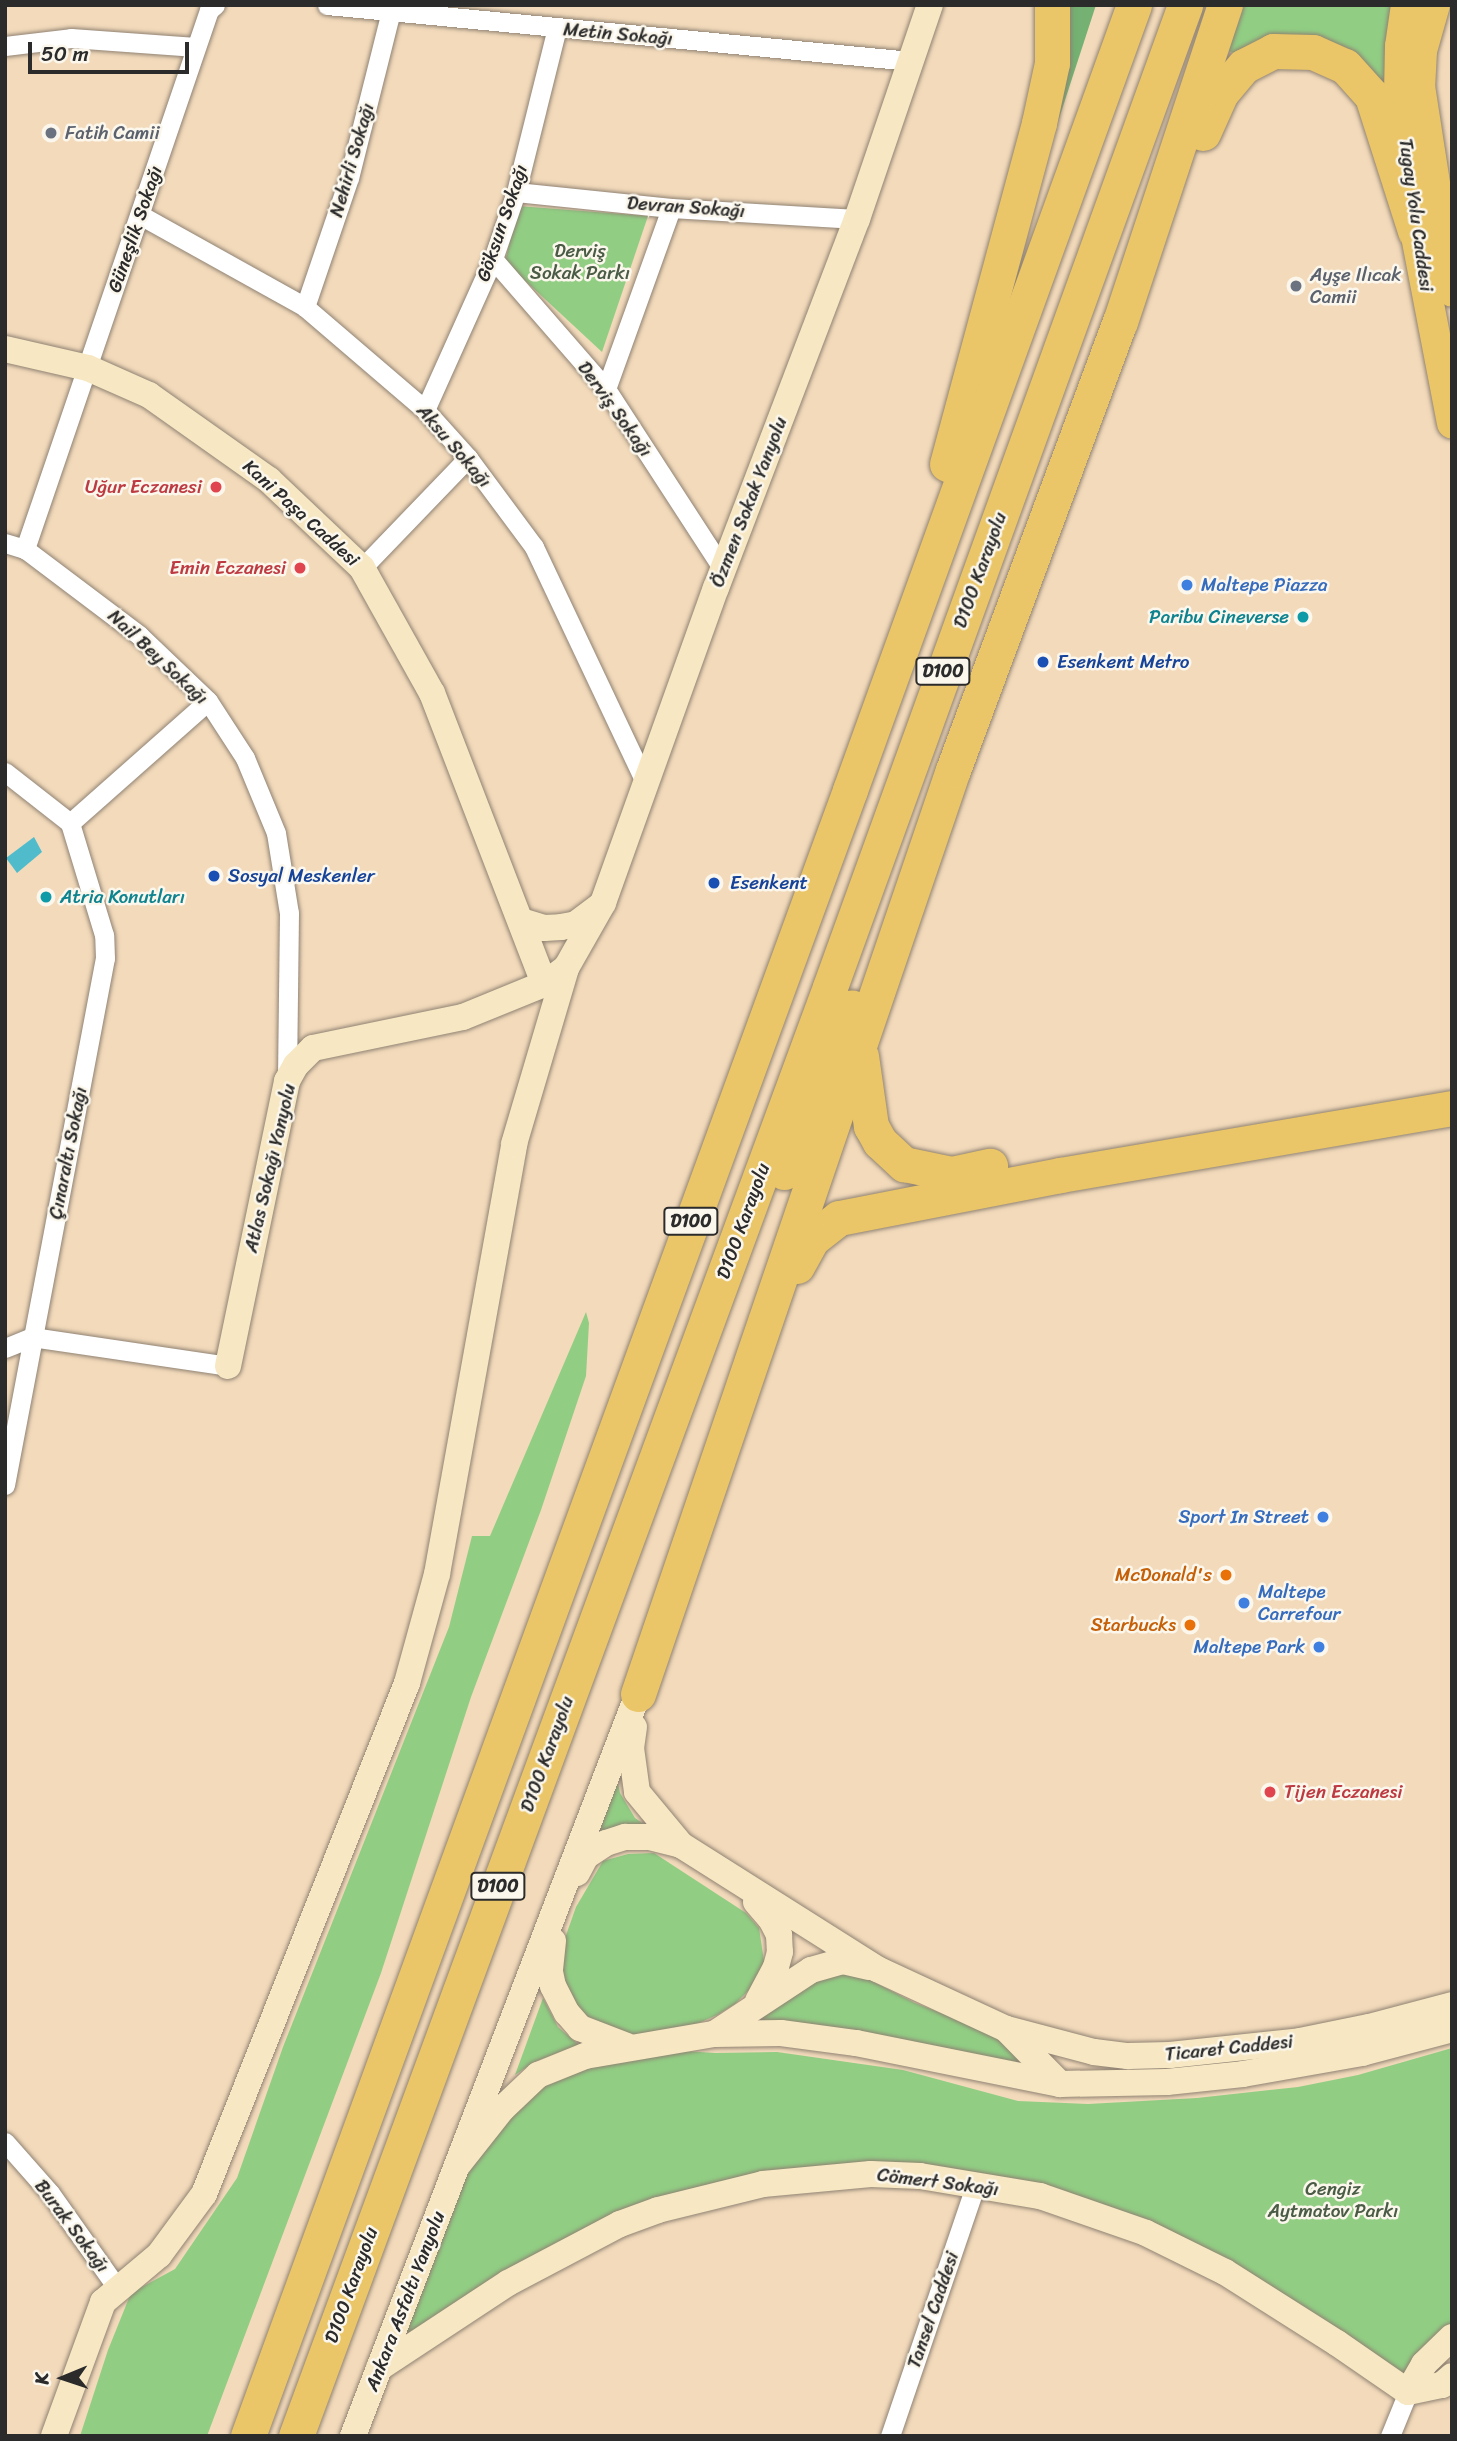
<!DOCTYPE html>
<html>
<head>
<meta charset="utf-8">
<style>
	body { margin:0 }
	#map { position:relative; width:1457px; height:2441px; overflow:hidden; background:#f3dabb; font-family:Sriracha,sans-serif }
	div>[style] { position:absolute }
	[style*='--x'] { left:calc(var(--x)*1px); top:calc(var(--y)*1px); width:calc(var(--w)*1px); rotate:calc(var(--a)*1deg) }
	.green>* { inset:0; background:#91ce84 }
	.forest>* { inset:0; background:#74b172 }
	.water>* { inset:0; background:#50bccb }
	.roads { filter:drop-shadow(0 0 2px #8f8273) drop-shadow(0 0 2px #8f8273) }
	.street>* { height:19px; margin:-9.5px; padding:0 9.5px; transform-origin:9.5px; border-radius:9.5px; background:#fff }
	.secondary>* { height:26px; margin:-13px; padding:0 13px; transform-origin:13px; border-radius:13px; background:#f7e8c3 }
	.primary>* { height:30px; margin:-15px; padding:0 15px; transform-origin:15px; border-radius:15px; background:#eac669 }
	.highway>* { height:35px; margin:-17.5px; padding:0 17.5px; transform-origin:17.5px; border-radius:17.5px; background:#eac669 }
	.dots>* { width:19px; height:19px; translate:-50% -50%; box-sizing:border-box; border:4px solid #fbf7ec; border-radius:50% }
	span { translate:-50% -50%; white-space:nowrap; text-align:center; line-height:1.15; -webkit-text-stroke:5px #fbf7ec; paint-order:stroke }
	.shield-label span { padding:2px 5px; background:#fbf7ec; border:2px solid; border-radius:5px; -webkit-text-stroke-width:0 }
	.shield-label { font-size:18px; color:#2b2b2b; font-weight:700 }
	.street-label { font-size:19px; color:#2b2b2b }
	.worship-label { font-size:19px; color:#5b616d }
	.left { translate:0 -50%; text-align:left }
	.park-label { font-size:19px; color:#4a5c46 }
	.health-label { font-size:19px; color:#be3a42 }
	.right { translate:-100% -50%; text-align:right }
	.shop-label { font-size:19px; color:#366cbe }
	.culture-label { font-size:19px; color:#0d838f }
	.transit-label { font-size:19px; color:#164399 }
	.food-label { font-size:19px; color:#c56008 }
	.frame { position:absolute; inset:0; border:7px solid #2b2b2b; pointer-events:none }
	.north { position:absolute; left:28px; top:2343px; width:70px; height:70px; -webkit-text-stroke:5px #fbf7ec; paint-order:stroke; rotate:268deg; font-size:19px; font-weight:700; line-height:28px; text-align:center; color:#2b2b2b }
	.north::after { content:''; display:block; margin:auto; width:24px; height:32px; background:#2b2b2b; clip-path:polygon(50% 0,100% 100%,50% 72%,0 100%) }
	.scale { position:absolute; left:28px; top:42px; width:161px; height:32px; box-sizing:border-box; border:4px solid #2b2b2b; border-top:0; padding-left:9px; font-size:21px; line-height:24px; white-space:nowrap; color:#2b2b2b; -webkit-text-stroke:5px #fbf7ec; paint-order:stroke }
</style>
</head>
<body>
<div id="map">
	<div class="green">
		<div style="clip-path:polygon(1241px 5px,1396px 5px,1388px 96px,1350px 55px,1238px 55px,1224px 49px)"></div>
		<div style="clip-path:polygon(518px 206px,648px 216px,602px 352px,505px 262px)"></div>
		<div style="clip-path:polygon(586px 1312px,589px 1323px,586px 1376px,541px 1510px,471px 1697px,381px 1973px,207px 2436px,80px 2436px,108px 2350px,131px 2293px,175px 2269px,237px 2178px,283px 2047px,449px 1627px,472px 1536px,490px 1536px)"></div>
		<div style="clip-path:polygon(615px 1768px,620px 1793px,635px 1818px,652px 1830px,586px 1847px)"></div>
		<div style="clip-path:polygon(654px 1853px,746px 1913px,759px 1928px,764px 1961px,755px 1984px,735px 2004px,717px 2015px,690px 2027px,637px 2035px,600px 2027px,579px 2017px,559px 1977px,564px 1941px,576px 1907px,603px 1861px,628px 1854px)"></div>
		<div style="clip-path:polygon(843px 1972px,864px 1977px,915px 2003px,1003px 2037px,1039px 2070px,755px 2023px,769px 2008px,800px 1986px)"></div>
		<div style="clip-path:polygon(543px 1998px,558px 2027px,579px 2045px,534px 2062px,515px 2075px)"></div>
		<div style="clip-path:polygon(635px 2048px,715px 2053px,777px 2052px,903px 2070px,1018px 2101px,1088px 2104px,1197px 2098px,1298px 2087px,1358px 2075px,1452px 2048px,1452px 2337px,1408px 2392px,1146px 2233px,904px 2171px,676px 2206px,379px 2368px,457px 2166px,541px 2077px)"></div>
	</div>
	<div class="forest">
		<div style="clip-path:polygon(1066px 5px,1096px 5px,1036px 189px)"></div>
	</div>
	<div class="water">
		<div style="clip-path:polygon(34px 837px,42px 852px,17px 873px,6px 858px)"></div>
	</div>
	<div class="roads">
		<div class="street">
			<div style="--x:215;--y:5;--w:8;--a:140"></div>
			<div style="--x:209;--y:10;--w:570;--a:108.85"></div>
			<div style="--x:25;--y:549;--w:143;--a:37"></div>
			<div style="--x:139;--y:635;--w:95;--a:43.7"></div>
			<div style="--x:208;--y:701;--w:68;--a:57"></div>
			<div style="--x:245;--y:758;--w:81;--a:67.5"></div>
			<div style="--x:276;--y:833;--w:81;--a:80.8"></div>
			<div style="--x:289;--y:913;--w:168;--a:90.7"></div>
			<div style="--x:327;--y:5;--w:587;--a:5.48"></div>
			<div style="--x:5;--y:46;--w:66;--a:-6.9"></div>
			<div style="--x:71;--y:38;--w:125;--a:4.1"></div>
			<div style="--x:516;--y:192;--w:156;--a:5.9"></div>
			<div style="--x:671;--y:208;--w:186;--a:3.4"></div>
			<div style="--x:140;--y:215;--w:189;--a:29.1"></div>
			<div style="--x:305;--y:307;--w:158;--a:40.6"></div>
			<div style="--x:425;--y:410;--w:64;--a:48.1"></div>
			<div style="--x:468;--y:458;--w:111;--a:53.4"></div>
			<div style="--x:534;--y:547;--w:264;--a:64.7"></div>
			<div style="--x:493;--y:259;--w:172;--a:49"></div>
			<div style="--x:606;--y:389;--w:215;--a:57"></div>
			<div style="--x:305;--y:307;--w:136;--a:-71.2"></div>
			<div style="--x:349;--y:178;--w:172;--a:-75.9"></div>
			<div style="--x:606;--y:389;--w:192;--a:-70.2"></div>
			<div style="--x:425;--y:410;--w:166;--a:-65.8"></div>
			<div style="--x:493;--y:259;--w:71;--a:-71.1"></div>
			<div style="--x:516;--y:192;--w:169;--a:-76"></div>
			<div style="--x:5;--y:543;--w:21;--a:17"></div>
			<div style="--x:362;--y:568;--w:153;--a:-46.1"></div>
			<div style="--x:5;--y:772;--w:83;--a:38.1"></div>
			<div style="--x:5;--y:1348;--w:29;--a:-22"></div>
			<div style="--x:32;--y:1337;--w:198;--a:8.4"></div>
			<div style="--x:5;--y:1485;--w:536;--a:-79.26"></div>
			<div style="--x:105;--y:958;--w:23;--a:-92"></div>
			<div style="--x:104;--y:935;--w:117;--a:-106.9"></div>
			<div style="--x:70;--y:823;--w:184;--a:-41.5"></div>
			<div style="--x:5;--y:2142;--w:68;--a:48.6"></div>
			<div style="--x:50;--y:2193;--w:105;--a:54.7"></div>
			<div style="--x:890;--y:2436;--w:266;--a:-71.2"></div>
			<div style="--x:1390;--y:2436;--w:48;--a:-67.8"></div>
		</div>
		<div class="secondary">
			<div style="--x:5;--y:349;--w:85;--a:12.9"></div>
			<div style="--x:88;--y:368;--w:67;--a:23.9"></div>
			<div style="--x:149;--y:395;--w:147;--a:35.3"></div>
			<div style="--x:269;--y:480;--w:128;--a:43.4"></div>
			<div style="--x:362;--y:568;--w:143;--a:60.8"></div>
			<div style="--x:432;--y:693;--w:312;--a:68.9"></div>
			<div style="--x:521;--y:921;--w:24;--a:17"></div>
			<div style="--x:544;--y:928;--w:17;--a:-3"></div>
			<div style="--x:561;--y:927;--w:15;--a:-11"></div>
			<div style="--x:576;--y:924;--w:30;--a:-37"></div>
			<div style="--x:228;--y:1366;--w:291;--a:-78.3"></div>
			<div style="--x:287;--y:1081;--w:18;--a:-61"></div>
			<div style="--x:296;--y:1065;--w:24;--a:-45"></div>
			<div style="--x:313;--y:1048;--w:153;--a:-11.7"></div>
			<div style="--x:463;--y:1017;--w:87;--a:-22.2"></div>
			<div style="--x:544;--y:984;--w:27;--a:-36"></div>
			<div style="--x:566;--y:968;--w:75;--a:-60.4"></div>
			<div style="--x:603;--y:903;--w:335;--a:-70.3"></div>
			<div style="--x:716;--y:588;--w:395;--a:-69.1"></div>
			<div style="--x:857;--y:219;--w:226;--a:-71.2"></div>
			<div style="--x:634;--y:1727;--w:21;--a:98"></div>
			<div style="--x:631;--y:1748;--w:44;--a:82.2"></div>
			<div style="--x:637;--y:1792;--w:69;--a:50.3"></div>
			<div style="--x:681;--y:1845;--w:232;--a:32.3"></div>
			<div style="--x:877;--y:1969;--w:142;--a:24.9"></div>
			<div style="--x:1006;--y:2029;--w:77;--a:45.5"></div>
			<div style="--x:577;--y:1873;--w:19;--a:-62"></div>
			<div style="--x:586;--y:1856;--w:24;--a:-33"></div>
			<div style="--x:606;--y:1843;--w:20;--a:-18"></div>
			<div style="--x:625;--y:1837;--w:24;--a:0"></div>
			<div style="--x:649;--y:1837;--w:32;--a:14"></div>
			<div style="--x:756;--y:1902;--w:23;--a:49"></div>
			<div style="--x:771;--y:1919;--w:18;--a:63"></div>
			<div style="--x:779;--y:1935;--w:17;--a:87"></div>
			<div style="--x:780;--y:1952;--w:16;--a:105"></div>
			<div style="--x:776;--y:1967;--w:38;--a:118"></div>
			<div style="--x:553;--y:1941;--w:31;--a:96"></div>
			<div style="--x:550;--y:1972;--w:14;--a:78"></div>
			<div style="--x:553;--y:1986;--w:30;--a:63"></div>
			<div style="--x:567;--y:2013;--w:20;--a:49"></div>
			<div style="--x:580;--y:2028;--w:50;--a:21"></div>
			<div style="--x:1007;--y:2029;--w:90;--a:14.8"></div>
			<div style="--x:1094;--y:2052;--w:34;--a:7"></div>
			<div style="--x:1128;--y:2056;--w:42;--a:-1.4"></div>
			<div style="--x:1170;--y:2055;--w:131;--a:-6.1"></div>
			<div style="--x:1300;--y:2041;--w:70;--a:-11.5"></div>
			<div style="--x:1369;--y:2027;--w:86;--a:-14.8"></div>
			<div style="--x:714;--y:2034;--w:116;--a:-33.4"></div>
			<div style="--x:811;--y:1970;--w:33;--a:-16"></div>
			<div style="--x:843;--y:1961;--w:27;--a:13"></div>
			<div style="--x:457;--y:2166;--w:73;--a:-51.7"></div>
			<div style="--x:502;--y:2109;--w:50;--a:-43.4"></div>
			<div style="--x:538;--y:2075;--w:51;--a:-22"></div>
			<div style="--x:585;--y:2056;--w:131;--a:-9.7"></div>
			<div style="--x:714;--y:2034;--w:67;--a:-0.9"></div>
			<div style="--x:781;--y:2033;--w:76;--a:7.6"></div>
			<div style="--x:856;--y:2043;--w:208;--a:11.4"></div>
			<div style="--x:1060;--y:2084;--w:107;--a:-1.1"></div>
			<div style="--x:1167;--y:2082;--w:76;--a:-6"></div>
			<div style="--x:1243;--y:2074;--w:121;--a:-10"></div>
			<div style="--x:1362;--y:2053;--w:93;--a:-14.9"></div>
			<div style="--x:379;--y:2368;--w:154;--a:-33.4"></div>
			<div style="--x:508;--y:2283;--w:127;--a:-27.8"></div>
			<div style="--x:620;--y:2224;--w:40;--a:-20.2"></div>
			<div style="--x:658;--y:2210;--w:108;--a:-13.9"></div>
			<div style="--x:763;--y:2184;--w:108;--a:-5.3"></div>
			<div style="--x:871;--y:2174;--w:49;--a:2.3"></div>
			<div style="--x:920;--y:2176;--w:122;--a:9.5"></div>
			<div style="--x:1040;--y:2196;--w:112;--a:19.2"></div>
			<div style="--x:1146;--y:2233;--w:88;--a:26.3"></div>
			<div style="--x:1225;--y:2272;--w:133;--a:32.4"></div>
			<div style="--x:1337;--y:2343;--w:86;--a:34.6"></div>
			<div style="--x:1408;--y:2392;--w:32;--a:-60"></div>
			<div style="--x:1424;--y:2364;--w:39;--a:-44"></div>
			<div style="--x:1408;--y:2392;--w:35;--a:-12"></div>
			<div style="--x:1442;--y:2385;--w:13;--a:-42"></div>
			<div style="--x:54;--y:2436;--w:143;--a:-69.9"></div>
			<div style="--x:103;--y:2302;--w:73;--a:-40"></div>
			<div style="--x:159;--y:2255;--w:76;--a:-53.6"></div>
			<div style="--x:204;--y:2194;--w:550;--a:-68.33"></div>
			<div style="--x:407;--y:1683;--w:113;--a:-74.6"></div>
			<div style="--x:437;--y:1574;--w:437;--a:-79.8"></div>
			<div style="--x:514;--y:1144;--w:184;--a:-73.5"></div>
			<div style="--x:353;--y:2436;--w:795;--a:-68.99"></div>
		</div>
		<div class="primary">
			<div style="--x:1406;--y:5;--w:41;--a:98.3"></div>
			<div style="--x:1400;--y:46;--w:46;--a:91.2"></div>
			<div style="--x:1399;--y:92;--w:140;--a:83.4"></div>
			<div style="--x:1415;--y:231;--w:196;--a:79.1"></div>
			<div style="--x:1435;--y:5;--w:48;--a:105.8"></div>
			<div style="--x:1422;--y:51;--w:35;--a:93"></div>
			<div style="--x:1420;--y:86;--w:208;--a:81.2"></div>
		</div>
		<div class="highway">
			<div style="--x:1203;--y:133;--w:44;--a:-65.8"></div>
			<div style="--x:1221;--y:93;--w:35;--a:-50"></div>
			<div style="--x:1244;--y:66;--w:33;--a:-27"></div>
			<div style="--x:1273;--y:51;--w:40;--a:1.4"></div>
			<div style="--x:1313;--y:52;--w:35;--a:24"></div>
			<div style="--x:1345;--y:66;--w:40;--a:48"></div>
			<div style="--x:1372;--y:96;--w:142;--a:72.3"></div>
			<div style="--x:947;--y:464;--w:353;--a:-74.9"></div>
			<div style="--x:1039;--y:123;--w:61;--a:-77.8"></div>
			<div style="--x:1052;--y:63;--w:58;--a:-90"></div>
			<div style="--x:861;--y:1056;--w:71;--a:81.9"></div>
			<div style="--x:871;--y:1126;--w:18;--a:61"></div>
			<div style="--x:880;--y:1142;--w:33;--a:43"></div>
			<div style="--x:904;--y:1164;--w:48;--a:12"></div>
			<div style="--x:951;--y:1174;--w:40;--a:-12"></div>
			<div style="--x:784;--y:1172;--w:178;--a:-67.6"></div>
			<div style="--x:797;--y:1266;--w:31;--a:-61"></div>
			<div style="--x:812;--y:1239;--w:34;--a:-38"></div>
			<div style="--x:839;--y:1218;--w:225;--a:-11"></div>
			<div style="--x:1060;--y:1175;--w:398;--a:-9.7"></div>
			<div style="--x:638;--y:1694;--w:976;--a:-71.18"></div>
			<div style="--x:953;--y:770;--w:478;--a:-69.6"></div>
			<div style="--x:1120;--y:322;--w:334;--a:-71.7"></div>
			<div style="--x:248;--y:2436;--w:1753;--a:-69.91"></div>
			<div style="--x:850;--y:790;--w:835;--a:-70.11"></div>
			<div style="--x:296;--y:2436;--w:1544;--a:-69.77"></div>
			<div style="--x:830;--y:987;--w:1044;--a:-70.12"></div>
		</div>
	</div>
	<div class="dots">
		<div style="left:51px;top:133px;background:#6b7280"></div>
		<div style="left:1296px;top:286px;background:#6b7280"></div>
		<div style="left:216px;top:487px;background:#e0444e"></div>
		<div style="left:300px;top:568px;background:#e0444e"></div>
		<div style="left:1187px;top:585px;background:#3f7fe0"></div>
		<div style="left:1303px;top:617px;background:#0f9aa8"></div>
		<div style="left:1043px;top:662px;background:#1a4fb4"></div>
		<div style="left:214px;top:876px;background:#1a4fb4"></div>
		<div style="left:714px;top:883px;background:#1a4fb4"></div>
		<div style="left:46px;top:897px;background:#0f9aa8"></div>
		<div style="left:1323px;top:1517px;background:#3f7fe0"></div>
		<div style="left:1226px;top:1575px;background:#e8710a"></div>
		<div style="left:1244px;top:1603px;background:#3f7fe0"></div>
		<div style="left:1190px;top:1625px;background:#e8710a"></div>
		<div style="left:1319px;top:1647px;background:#3f7fe0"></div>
		<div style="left:1270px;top:1792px;background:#e0444e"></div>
	</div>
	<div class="shield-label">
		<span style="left:943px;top:671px">D100</span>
		<span style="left:691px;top:1221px">D100</span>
		<span style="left:498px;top:1886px">D100</span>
	</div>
	<div class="street-label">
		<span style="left:618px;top:34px;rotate:5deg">Metin Sokağı</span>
		<span style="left:352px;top:160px;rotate:-74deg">Nehirli Sokağı</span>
		<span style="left:686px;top:207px;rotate:4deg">Devran Sokağı</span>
		<span style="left:1416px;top:215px;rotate:82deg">Tugay Yolu Caddesi</span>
		<span style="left:502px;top:223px;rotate:-71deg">Göksun Sokağı</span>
		<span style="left:135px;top:229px;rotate:-71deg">Güneşlik Sokağı</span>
		<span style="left:615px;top:409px;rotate:54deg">Derviş Sokağı</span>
		<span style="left:454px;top:446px;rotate:49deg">Aksu Sokağı</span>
		<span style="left:749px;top:502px;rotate:-69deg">Özmen Sokak Yanyolu</span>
		<span style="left:301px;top:513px;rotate:42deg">Kani Paşa Caddesi</span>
		<span style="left:980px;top:570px;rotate:-70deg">D100 Karayolu</span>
		<span style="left:158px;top:657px;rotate:43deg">Nail Bey Sokağı</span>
		<span style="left:68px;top:1153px;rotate:-79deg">Çınaraltı Sokağı</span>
		<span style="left:270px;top:1168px;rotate:-77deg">Atlas Sokağı Yanyolu</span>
		<span style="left:743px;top:1221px;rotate:-70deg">D100 Karayolu</span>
		<span style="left:547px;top:1754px;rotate:-70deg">D100 Karayolu</span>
		<span style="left:1229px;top:2048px;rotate:-6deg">Ticaret Caddesi</span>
		<span style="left:938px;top:2182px;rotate:7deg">Cömert Sokağı</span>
		<span style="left:72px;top:2226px;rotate:53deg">Burak Sokağı</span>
		<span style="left:351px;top:2285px;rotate:-70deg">D100 Karayolu</span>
		<span style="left:405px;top:2301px;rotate:-69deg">Ankara Asfaltı Yanyolu</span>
		<span style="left:933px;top:2310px;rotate:-71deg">Tansel Caddesi</span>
	</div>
	<div class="worship-label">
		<span class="left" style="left:65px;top:133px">Fatih Camii</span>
		<span class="left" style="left:1310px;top:286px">Ayşe Ilıcak<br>Camii</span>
	</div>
	<div class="park-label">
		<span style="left:580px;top:262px">Derviş<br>Sokak Parkı</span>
		<span style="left:1333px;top:2200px">Cengiz<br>Aytmatov Parkı</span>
	</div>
	<div class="health-label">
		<span class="right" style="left:202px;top:487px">Uğur Eczanesi</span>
		<span class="right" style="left:286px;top:568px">Emin Eczanesi</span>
		<span class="left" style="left:1284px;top:1792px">Tijen Eczanesi</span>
	</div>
	<div class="shop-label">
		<span class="left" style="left:1201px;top:585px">Maltepe Piazza</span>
		<span class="right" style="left:1309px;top:1517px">Sport In Street</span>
		<span class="left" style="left:1258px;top:1603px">Maltepe<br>Carrefour</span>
		<span class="right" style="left:1305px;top:1647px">Maltepe Park</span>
	</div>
	<div class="culture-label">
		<span class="right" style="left:1289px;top:617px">Paribu Cineverse</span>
		<span class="left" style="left:60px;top:897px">Atria Konutları</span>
	</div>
	<div class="transit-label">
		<span class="left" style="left:1057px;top:662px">Esenkent Metro</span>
		<span class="left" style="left:228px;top:876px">Sosyal Meskenler</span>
		<span class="left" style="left:730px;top:883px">Esenkent</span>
	</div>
	<div class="food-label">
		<span class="right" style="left:1212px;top:1575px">McDonald's</span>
		<span class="right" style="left:1176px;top:1625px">Starbucks</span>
	</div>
	<div class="frame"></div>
	<div class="north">K</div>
	<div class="scale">50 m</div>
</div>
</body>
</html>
